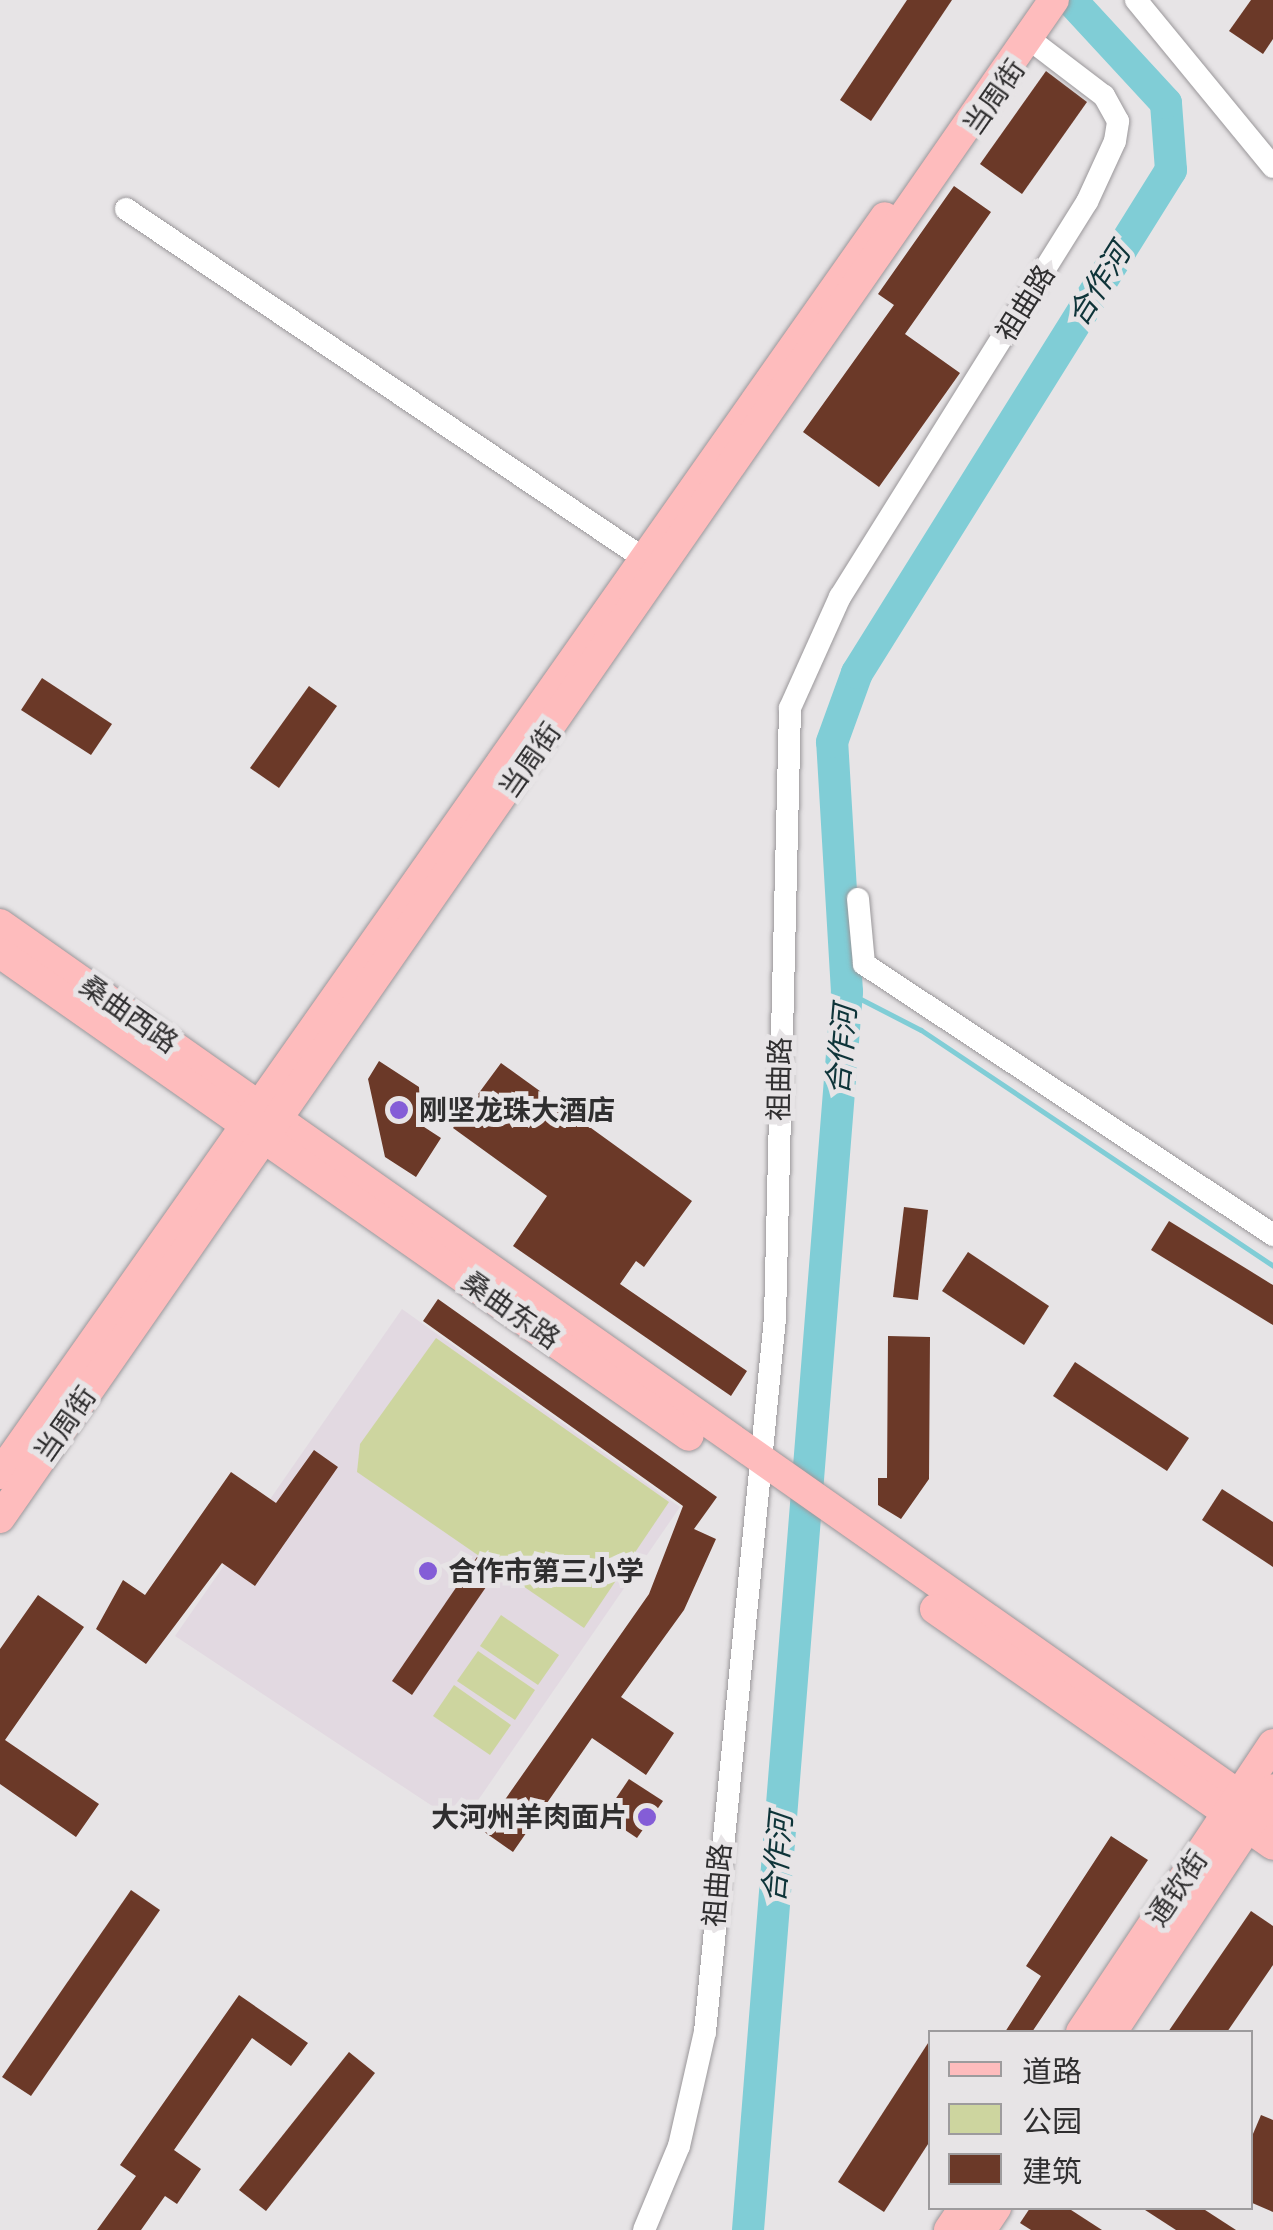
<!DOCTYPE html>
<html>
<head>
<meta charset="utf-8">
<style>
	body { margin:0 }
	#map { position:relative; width:1273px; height:2230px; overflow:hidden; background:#e7e4e6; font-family:Figtree,"Noto Sans SC",sans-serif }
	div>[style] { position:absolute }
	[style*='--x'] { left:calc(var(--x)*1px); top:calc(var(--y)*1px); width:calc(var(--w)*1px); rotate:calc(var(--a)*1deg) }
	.built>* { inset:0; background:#e2d9e1 }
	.green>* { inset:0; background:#cdd59f }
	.stream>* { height:5px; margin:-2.5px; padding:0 2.5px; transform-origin:2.5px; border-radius:2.5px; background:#80cdd6 }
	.river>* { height:32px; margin:-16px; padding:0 16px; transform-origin:16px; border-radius:16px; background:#80cdd6 }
	.building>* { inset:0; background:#6b3928 }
	.roads { filter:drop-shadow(0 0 2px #9a979a) drop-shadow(0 0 2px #9a979a) }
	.minor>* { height:22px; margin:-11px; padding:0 11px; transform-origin:11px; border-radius:11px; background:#fff }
	.major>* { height:30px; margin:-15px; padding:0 15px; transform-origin:15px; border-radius:15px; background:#febcbd }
	.dots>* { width:28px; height:28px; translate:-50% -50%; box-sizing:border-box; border:5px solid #e7e4e6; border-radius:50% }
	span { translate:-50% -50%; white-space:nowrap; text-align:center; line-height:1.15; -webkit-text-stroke:10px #e7e4e6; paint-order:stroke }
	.street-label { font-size:28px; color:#2f2e2f }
	.poi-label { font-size:28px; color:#2f2e2f; font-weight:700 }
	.left { translate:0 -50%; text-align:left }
	.right { translate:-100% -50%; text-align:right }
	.water-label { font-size:30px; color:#0e3439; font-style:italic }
	.legend { position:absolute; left:928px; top:2030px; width:325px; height:180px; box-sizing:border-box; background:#e7e4e6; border:2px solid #9d9b9d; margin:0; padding:12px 18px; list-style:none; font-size:30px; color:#2f2e2f }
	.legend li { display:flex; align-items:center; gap:20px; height:50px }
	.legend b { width:50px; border:2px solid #9d9b9d }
</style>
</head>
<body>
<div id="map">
	<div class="built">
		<div style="clip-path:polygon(402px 1309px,680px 1507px,461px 1825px,175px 1636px)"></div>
	</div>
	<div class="green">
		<div style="clip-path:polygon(436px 1338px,669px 1502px,584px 1628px,357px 1472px,360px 1444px)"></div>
		<div style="clip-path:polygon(501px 1615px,559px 1655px,538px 1685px,480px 1646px)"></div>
		<div style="clip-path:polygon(478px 1651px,535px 1690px,515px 1720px,457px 1681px)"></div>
		<div style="clip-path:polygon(454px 1685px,511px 1725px,490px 1755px,433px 1716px)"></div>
	</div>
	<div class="stream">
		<div style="--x:847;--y:992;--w:83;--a:27.2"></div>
		<div style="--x:921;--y:1030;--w:424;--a:33.8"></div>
	</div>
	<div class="river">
		<div style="--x:748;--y:2230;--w:1242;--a:-85.43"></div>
		<div style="--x:847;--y:992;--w:250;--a:-93.4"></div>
		<div style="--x:832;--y:742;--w:73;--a:-70.1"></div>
		<div style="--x:857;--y:673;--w:593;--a:-58.03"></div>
		<div style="--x:1171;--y:170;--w:67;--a:-94.3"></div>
		<div style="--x:1166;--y:103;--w:140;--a:-132.7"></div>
	</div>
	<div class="building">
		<div style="clip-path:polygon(907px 0,952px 0,871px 121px,840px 100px)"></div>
		<div style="clip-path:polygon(1251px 0,1273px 0,1273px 39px,1263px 54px,1229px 31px)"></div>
		<div style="clip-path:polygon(1046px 71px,1087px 102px,1022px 194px,980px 164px)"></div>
		<div style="clip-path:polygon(954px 186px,991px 212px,905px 334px,960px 373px,879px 487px,803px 432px,894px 305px,878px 294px)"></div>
		<div style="clip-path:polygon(42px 678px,112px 724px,91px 755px,21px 710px)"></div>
		<div style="clip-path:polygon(309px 686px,337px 706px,279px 788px,250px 768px)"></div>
		<div style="clip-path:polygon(379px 1061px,419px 1087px,421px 1125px,441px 1138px,416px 1177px,385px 1157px,368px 1079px)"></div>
		<div style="clip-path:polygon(501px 1063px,692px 1201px,644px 1267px,636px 1261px,620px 1284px,747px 1371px,731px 1396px,513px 1246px,547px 1196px,453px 1128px)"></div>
		<div style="clip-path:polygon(904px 1207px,928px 1210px,918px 1300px,893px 1297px)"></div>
		<div style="clip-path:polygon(1169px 1221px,1273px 1285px,1273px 1325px,1151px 1250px)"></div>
		<div style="clip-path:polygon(968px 1252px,1049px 1306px,1024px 1345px,942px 1291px)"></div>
		<div style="clip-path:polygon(438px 1299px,717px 1497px,694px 1529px,716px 1539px,684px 1610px,621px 1697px,674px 1733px,646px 1775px,592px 1738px,513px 1852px,483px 1831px,649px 1594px,683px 1506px,423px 1321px)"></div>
		<div style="clip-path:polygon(888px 1336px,930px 1337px,929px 1479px,901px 1519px,878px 1505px,878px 1478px,887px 1478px)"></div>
		<div style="clip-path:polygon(1075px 1362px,1189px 1438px,1167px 1471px,1053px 1396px)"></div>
		<div style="clip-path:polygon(314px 1450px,338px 1467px,255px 1586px,222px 1563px,146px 1664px,96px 1629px,123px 1580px,145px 1595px,231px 1472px,276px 1503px)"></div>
		<div style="clip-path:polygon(1222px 1489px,1273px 1522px,1273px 1567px,1202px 1520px)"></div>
		<div style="clip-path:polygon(477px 1557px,497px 1571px,412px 1695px,392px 1681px)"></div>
		<div style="clip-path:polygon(38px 1595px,84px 1627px,5px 1740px,99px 1804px,76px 1837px,0 1784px,0 1649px)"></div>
		<div style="clip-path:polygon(629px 1779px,663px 1801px,637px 1838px,604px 1816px)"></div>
		<div style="clip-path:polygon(1111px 1836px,1148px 1860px,1032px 2032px,1005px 2032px,1041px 1976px,1026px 1966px)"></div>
		<div style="clip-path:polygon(131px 1890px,160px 1910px,31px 2096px,2px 2077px)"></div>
		<div style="clip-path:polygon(1251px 1911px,1273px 1926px,1273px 1965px,1227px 2032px,1168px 2032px)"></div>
		<div style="clip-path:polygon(239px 1995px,308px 2043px,291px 2066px,252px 2038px,174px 2150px,201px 2169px,177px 2204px,165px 2196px,141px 2230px,97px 2230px,136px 2176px,120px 2165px)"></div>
		<div style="clip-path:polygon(930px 2040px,930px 2141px,884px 2212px,838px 2182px)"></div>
		<div style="clip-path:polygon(349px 2052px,375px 2073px,266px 2211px,239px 2190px)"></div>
		<div style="clip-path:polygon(1261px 2115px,1273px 2120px,1273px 2212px,1250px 2202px,1250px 2141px)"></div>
		<div style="clip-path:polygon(1030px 2208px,1068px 2208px,1102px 2230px,1031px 2230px,1020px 2223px)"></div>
		<div style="clip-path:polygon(1142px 2208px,1202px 2208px,1236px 2230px,1176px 2230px)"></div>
	</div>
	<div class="roads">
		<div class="minor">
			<div style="--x:1136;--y:0;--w:216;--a:50.6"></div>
			<div style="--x:126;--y:209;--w:624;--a:34.02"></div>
			<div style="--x:858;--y:899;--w:65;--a:84.7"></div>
			<div style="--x:864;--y:964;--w:491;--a:33.5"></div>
			<div style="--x:644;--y:2230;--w:91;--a:-67.4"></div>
			<div style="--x:679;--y:2146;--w:117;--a:-77.2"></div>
			<div style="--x:705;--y:2032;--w:717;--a:-84.4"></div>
			<div style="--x:775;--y:1318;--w:610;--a:-88.59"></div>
			<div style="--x:790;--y:708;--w:122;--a:-65.8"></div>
			<div style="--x:840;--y:597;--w:466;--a:-58"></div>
			<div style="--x:1087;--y:202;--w:67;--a:-65.3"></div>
			<div style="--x:1115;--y:141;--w:20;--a:-81"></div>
			<div style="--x:1118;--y:121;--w:29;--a:-119"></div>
			<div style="--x:1104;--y:96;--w:89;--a:-142.7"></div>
		</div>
		<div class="major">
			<div style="--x:0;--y:924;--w:1556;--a:35.11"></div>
			<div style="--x:0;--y:953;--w:841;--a:35.03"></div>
			<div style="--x:0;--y:1474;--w:1537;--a:-54.85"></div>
			<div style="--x:0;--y:1518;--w:1848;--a:-55.23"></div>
			<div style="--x:935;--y:1609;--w:412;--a:34.9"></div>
			<div style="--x:1081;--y:2032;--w:346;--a:-56.3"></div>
			<div style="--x:1112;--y:2032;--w:291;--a:-56.5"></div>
			<div style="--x:949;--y:2230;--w:27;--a:-56"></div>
			<div style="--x:981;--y:2230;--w:27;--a:-56"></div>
		</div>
	</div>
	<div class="dots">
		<div style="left:399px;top:1110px;background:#845dd7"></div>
		<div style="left:428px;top:1571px;background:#845dd7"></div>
		<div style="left:647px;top:1817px;background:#845dd7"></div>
	</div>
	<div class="street-label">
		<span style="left:994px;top:97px;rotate:-55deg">当周街</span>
		<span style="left:1025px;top:303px;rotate:-58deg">祖曲路</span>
		<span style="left:530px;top:760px;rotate:-55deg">当周街</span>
		<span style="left:129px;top:1014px;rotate:35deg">桑曲西路</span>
		<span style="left:779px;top:1079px;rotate:-89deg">祖曲路</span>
		<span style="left:511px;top:1310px;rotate:35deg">桑曲东路</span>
		<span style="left:65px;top:1424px;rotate:-55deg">当周街</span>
		<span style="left:717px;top:1885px;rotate:-85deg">祖曲路</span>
		<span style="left:1177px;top:1888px;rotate:-56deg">通钦街</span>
	</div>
	<div class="poi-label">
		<span class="left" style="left:419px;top:1110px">刚坚龙珠大酒店</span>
		<span class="left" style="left:448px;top:1571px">合作市第三小学</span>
		<span class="right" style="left:627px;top:1817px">大河州羊肉面片</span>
	</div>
	<div class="water-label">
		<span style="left:1099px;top:285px;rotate:-58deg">合作河</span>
		<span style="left:842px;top:1050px;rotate:-85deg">合作河</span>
		<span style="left:778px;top:1858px;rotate:-85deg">合作河</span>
	</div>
	<ul class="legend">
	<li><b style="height:12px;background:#febcbd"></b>道路</li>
	<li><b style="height:28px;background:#cdd59f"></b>公园</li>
	<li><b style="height:28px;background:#6b3928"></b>建筑</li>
	</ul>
</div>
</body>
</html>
